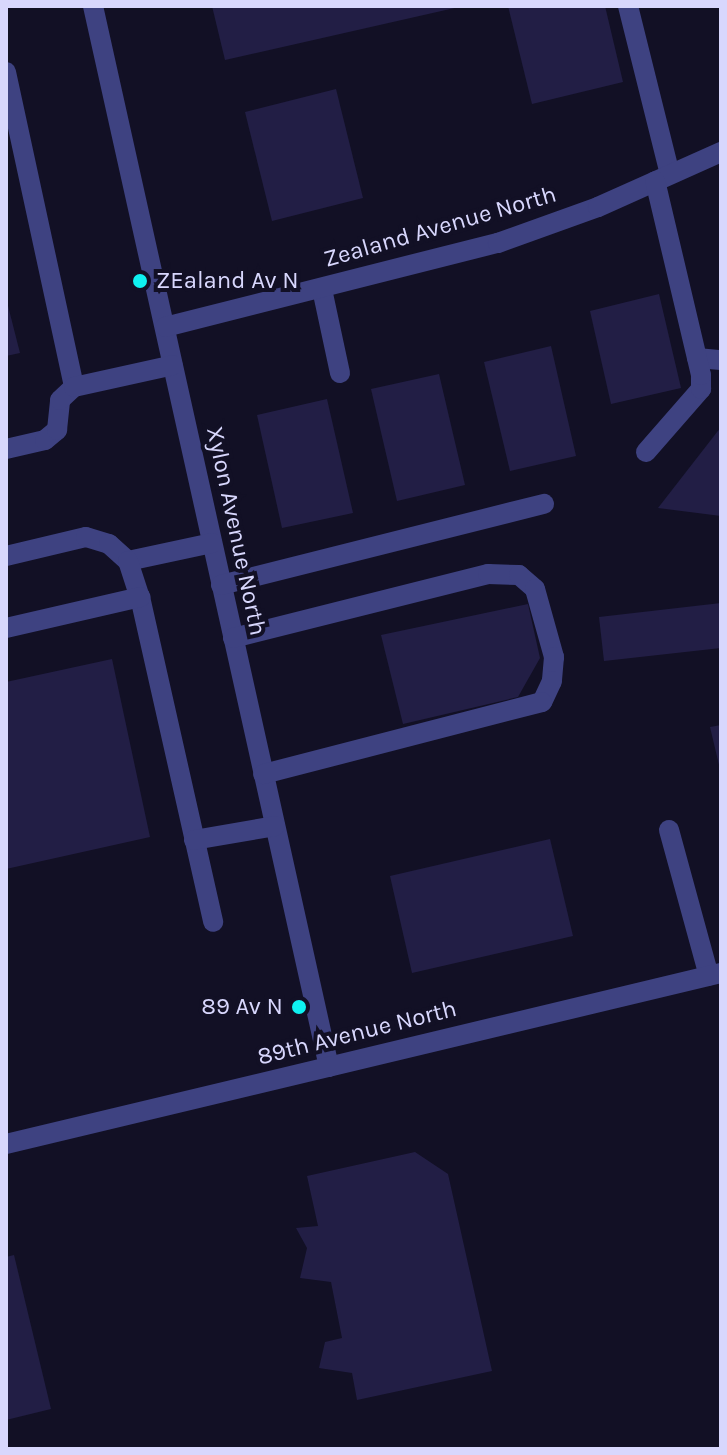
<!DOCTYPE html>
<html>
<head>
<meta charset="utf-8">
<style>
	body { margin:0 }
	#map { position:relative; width:727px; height:1455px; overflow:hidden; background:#121025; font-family:Karla,sans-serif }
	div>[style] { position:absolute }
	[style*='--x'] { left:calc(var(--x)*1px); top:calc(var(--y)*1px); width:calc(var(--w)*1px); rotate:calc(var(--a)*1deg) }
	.building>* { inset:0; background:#221e45 }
	.minor>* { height:20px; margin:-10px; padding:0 10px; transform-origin:10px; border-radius:10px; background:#3e4281 }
	.dots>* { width:22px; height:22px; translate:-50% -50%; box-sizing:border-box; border:4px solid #121025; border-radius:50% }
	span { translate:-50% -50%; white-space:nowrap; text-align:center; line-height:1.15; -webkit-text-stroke:8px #121025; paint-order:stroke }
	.street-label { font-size:24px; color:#d8d7fd }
	.poi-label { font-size:24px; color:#d8d7fd }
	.left { translate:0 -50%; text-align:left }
	.right { translate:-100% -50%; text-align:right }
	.frame { position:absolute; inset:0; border:8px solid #d8d7fd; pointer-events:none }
</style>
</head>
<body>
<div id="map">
	<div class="building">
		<div style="clip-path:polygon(212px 6px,459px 6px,459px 7px,225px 60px)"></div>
		<div style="clip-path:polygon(508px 6px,605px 6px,623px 82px,532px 104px)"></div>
		<div style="clip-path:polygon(336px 89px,363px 198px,272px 221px,245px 112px)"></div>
		<div style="clip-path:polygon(659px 294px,681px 388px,611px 404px,590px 311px)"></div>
		<div style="clip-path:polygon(6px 298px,20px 353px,6px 356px)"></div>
		<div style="clip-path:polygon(551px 346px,576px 456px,510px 471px,484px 362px)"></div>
		<div style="clip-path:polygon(439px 374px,465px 485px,397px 501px,371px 389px)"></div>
		<div style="clip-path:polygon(327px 399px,353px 513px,282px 528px,257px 415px)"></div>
		<div style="clip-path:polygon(721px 427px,721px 516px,658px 508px)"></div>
		<div style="clip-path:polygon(721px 603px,721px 648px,604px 661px,599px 617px)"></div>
		<div style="clip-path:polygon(528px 604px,540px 658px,518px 697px,403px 724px,381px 635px)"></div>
		<div style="clip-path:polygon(112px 659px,150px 837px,6px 869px,6px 682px)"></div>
		<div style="clip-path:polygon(721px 725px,721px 769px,720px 769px,710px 727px)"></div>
		<div style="clip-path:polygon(550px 839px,573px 936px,412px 973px,390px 876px)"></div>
		<div style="clip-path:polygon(415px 1152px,448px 1174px,492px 1371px,357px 1400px,352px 1373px,319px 1368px,325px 1342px,342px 1338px,331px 1282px,300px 1278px,307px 1248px,296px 1228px,318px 1226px,307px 1176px)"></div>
		<div style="clip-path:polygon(14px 1255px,51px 1409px,6px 1420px,6px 1257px)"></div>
	</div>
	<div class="minor">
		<div style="--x:93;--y:6;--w:1087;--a:77.46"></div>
		<div style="--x:628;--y:6;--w:173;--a:76"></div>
		<div style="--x:6;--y:72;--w:322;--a:77.8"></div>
		<div style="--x:322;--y:289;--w:86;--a:77.9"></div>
		<div style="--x:165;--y:327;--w:343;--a:-14.2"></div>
		<div style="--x:498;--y:243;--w:106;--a:-19.8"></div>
		<div style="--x:598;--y:207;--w:135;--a:-24.1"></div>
		<div style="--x:697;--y:358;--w:24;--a:5"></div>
		<div style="--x:6;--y:449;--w:40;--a:-13"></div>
		<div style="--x:45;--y:440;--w:16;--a:-40"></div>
		<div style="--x:57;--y:430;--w:30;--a:-84"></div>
		<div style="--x:60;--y:400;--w:19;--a:-43"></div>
		<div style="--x:74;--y:387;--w:101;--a:-12.5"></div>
		<div style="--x:646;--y:452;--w:84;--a:-48.9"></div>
		<div style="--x:701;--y:389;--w:14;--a:-90"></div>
		<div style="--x:701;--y:375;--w:199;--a:-103.3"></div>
		<div style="--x:6;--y:556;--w:82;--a:-13.4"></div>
		<div style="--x:86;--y:537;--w:24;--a:17"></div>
		<div style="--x:109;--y:544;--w:25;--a:42"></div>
		<div style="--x:128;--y:561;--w:86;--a:-12.1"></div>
		<div style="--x:128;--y:561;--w:38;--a:72"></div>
		<div style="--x:140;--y:597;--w:333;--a:77.3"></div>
		<div style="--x:221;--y:585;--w:333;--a:-14.1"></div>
		<div style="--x:6;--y:628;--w:138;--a:-13"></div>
		<div style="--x:233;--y:638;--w:263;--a:-14.1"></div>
		<div style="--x:488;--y:574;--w:31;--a:2"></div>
		<div style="--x:519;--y:575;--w:21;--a:41"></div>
		<div style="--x:535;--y:589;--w:71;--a:74.4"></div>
		<div style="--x:554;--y:657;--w:24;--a:95"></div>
		<div style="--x:552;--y:681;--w:23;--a:115"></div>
		<div style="--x:542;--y:702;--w:288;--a:165.5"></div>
		<div style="--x:669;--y:830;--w:151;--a:74.7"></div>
		<div style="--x:194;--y:840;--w:82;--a:-9.8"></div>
		<div style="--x:6;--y:1144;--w:735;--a:-13.45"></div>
	</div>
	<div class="dots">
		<div style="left:140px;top:281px;background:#0ff1f1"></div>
		<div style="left:299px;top:1007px;background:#0ff1f1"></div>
	</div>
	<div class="street-label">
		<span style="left:440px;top:227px;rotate:-16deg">Zealand Avenue North</span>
		<span style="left:236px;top:531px;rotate:78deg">Xylon Avenue North</span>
		<span style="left:357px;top:1033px;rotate:-14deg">89th Avenue North</span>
	</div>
	<div class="poi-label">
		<span class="left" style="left:156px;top:281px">ZEaland Av N</span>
		<span class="right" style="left:283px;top:1007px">89 Av N</span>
	</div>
	<div class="frame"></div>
</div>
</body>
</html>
